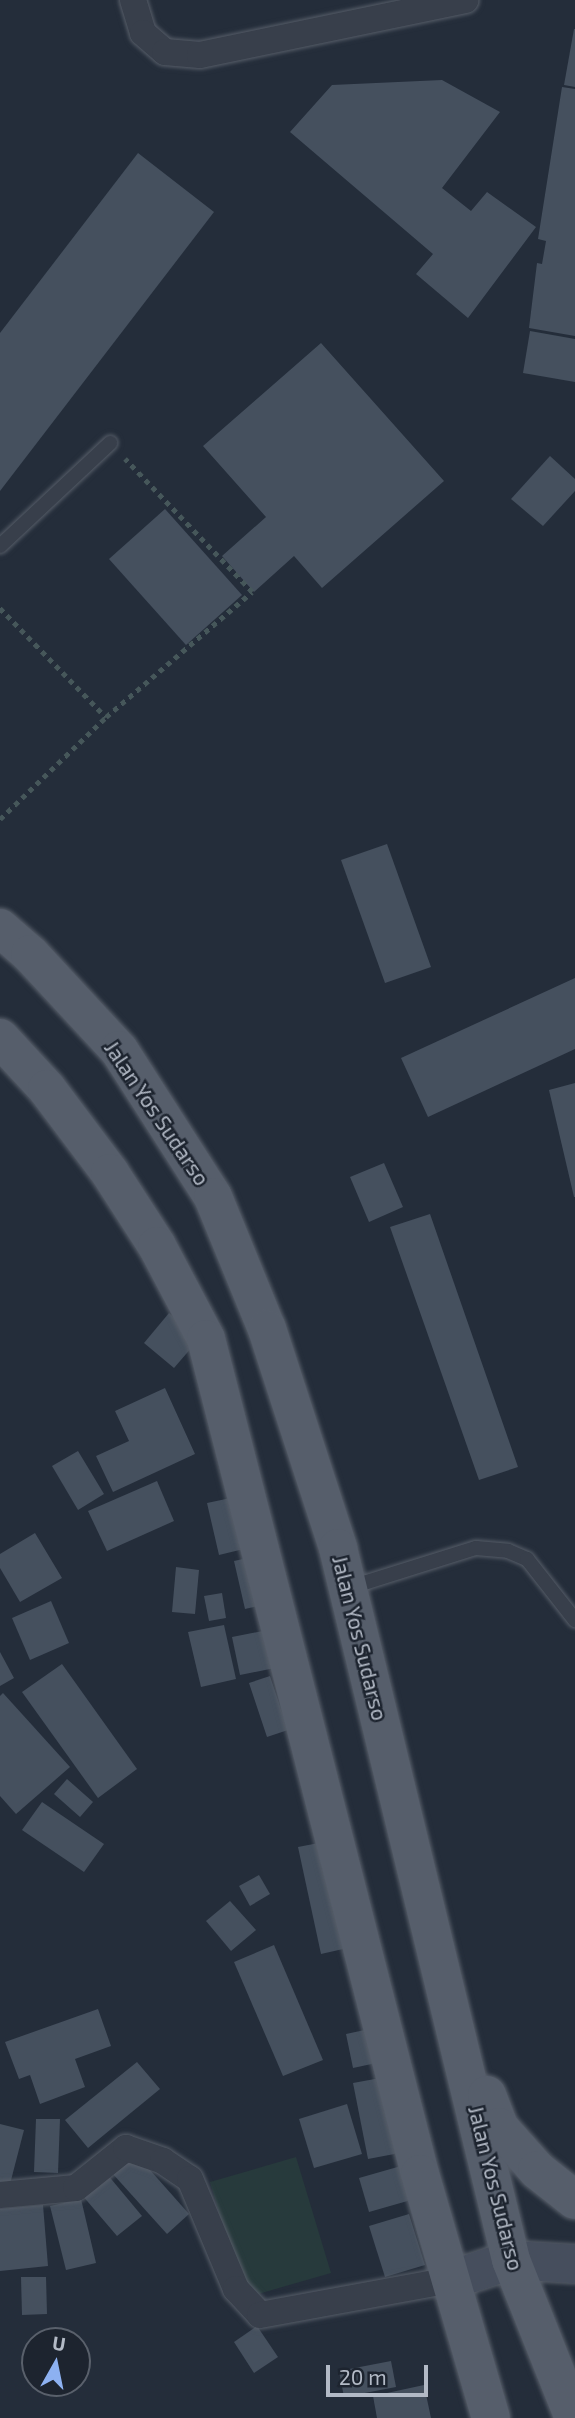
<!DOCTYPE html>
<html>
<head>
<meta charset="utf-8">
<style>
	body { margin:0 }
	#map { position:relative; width:575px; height:2418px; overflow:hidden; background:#242d3a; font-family:"Exo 2",sans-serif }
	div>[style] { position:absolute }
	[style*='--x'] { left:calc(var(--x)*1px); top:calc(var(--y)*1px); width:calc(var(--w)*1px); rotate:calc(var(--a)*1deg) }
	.green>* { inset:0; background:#273a3c }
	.building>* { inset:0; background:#45505e }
	.path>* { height:4.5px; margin-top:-2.25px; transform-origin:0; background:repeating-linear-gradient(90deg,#46575a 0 5px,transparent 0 10px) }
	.roads { filter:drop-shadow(0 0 2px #565d68) drop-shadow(0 0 2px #565d68) }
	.service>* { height:14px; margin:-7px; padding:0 7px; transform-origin:7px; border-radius:7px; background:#383f4b }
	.minor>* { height:26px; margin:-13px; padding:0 13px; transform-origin:13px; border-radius:13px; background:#383f4b }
	.secondary>* { height:38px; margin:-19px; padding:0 19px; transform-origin:19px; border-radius:19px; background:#464e5d }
	.primary>* { height:38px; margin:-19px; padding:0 19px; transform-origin:19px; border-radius:19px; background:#565e6b }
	span { translate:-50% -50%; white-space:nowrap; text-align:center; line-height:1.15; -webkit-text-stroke:5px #1d242f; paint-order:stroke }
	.street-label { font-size:21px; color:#b3bac6 }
	.north { position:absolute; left:21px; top:2327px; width:70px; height:70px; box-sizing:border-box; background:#1d242f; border:2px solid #59606b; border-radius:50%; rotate:9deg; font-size:19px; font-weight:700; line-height:28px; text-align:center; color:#b3bac6 }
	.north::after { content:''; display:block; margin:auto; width:24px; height:32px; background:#8db1f1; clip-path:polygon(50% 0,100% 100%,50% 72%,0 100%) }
	.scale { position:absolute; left:326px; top:2365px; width:102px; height:32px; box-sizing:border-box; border:4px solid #b3bac6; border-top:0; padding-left:9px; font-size:21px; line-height:24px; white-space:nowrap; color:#b3bac6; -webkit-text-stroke:5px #1d242f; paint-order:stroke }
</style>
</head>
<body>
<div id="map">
	<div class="green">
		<div style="clip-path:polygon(296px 2157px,331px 2273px,244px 2298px,210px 2182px)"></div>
	</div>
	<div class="building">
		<div style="clip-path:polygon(574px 29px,575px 29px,575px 87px,564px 85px)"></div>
		<div style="clip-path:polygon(442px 80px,500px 112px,442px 188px,471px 211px,487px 192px,536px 227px,468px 318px,416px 274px,433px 254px,290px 132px,332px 85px)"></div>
		<div style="clip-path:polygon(562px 87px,575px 89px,575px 336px,529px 328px,537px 263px,542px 264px,546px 241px,538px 239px)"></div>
		<div style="clip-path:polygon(138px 153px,214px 212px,0 491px,0 333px)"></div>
		<div style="clip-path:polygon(530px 331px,575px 339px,575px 382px,523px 373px)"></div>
		<div style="clip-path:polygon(321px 343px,444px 481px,322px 588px,294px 556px,254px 592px,222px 556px,266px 517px,203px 446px)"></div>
		<div style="clip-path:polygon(550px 456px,575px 479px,575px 491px,543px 526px,511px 499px)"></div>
		<div style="clip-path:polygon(165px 509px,242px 595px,186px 645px,109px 559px)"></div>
		<div style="clip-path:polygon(387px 844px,431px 967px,385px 983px,341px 860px)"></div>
		<div style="clip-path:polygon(575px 978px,575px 1049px,428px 1117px,401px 1058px)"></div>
		<div style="clip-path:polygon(575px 1083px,575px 1197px,574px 1197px,549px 1090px)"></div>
		<div style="clip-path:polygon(384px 1163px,403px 1207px,369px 1222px,350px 1177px)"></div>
		<div style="clip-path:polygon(430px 1214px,518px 1467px,479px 1480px,390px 1227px)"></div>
		<div style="clip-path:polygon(169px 1313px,199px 1339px,174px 1368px,144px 1343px)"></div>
		<div style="clip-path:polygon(165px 1388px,195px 1454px,113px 1492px,96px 1456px,129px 1441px,115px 1411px)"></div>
		<div style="clip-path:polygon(78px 1451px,104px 1494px,78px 1510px,52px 1466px)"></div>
		<div style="clip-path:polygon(157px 1481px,174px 1521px,107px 1551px,88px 1511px)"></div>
		<div style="clip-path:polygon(240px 1496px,252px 1547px,219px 1555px,207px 1503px)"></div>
		<div style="clip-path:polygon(35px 1533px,62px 1578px,20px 1602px,0 1568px,0 1554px)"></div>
		<div style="clip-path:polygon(256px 1556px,267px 1604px,245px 1609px,234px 1561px)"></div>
		<div style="clip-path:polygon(176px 1567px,199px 1570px,195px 1614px,172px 1612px)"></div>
		<div style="clip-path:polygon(222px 1593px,226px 1618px,209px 1621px,204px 1596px)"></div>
		<div style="clip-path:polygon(51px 1601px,69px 1643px,30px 1660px,12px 1618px)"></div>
		<div style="clip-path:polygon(224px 1625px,236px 1679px,201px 1687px,188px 1632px)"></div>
		<div style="clip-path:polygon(268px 1630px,275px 1668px,240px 1675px,232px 1637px)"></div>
		<div style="clip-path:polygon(0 1652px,14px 1678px,0 1686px)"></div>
		<div style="clip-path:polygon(62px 1664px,137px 1769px,98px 1798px,22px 1692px)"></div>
		<div style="clip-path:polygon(270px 1676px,288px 1730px,267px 1737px,249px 1683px)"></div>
		<div style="clip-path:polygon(3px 1693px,70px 1767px,16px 1814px,0 1796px,0 1696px)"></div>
		<div style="clip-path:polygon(67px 1779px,93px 1802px,80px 1817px,54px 1794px)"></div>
		<div style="clip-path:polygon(42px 1802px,104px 1844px,84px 1872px,22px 1830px)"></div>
		<div style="clip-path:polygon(329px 1841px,352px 1947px,321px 1954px,298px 1847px)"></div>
		<div style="clip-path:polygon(259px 1875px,270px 1894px,250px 1906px,239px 1886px)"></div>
		<div style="clip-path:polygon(230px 1901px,256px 1930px,231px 1951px,206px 1921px)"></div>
		<div style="clip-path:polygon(274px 1945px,323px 2060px,283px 2076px,234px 1962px)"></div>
		<div style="clip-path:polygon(98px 2009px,111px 2046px,75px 2059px,85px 2087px,40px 2104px,30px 2075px,19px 2079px,5px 2042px)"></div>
		<div style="clip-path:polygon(374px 2028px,381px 2062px,353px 2068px,346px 2034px)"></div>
		<div style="clip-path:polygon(137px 2062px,160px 2089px,88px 2148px,65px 2120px)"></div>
		<div style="clip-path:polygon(391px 2076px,405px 2152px,368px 2159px,353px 2083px)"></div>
		<div style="clip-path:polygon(347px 2104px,362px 2154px,314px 2168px,299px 2119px)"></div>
		<div style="clip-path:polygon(36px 2119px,60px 2119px,58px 2173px,34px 2172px)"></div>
		<div style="clip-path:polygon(0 2124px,24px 2130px,9px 2188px,0 2185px)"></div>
		<div style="clip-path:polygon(135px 2153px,189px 2214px,167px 2234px,112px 2173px)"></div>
		<div style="clip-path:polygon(408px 2164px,418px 2198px,369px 2212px,359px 2178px)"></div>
		<div style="clip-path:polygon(107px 2174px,142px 2216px,117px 2236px,82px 2195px)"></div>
		<div style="clip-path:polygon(81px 2199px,96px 2263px,66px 2270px,50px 2206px)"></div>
		<div style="clip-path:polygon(43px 2205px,48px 2266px,0 2271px,0 2209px)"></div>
		<div style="clip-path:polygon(409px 2214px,425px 2265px,385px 2277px,369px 2226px)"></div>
		<div style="clip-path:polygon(21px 2277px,46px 2277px,47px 2314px,22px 2315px)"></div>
		<div style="clip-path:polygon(257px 2326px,278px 2357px,254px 2373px,234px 2342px)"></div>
		<div style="clip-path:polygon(391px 2361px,396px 2387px,344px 2397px,339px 2371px)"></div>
		<div style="clip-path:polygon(424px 2385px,431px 2418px,377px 2418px,373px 2396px)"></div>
	</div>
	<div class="path">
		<div style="--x:0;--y:608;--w:152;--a:45.8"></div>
		<div style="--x:0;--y:819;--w:147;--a:-43.9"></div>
		<div style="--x:106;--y:717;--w:192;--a:-40.6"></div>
		<div style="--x:252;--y:592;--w:184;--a:-133.7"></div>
	</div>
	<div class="roads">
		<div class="service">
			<div style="--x:0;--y:546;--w:151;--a:-43.1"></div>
			<div style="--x:348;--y:1588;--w:134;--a:-17.4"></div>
			<div style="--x:476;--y:1548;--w:32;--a:5"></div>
			<div style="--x:508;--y:1551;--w:21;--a:23"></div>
			<div style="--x:527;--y:1559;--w:78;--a:51.8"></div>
		</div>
		<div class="minor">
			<div style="--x:133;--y:0;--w:34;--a:73"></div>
			<div style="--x:143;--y:33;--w:29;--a:41"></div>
			<div style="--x:165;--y:52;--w:35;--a:5"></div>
			<div style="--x:200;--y:55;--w:271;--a:-11.7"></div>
			<div style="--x:0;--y:2195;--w:76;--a:-5.3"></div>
			<div style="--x:76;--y:2188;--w:64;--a:-38.7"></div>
			<div style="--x:126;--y:2148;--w:39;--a:19"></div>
			<div style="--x:163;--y:2161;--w:32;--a:34"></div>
			<div style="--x:190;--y:2179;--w:119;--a:67.3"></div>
			<div style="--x:236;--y:2289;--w:35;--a:47"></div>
			<div style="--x:260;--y:2315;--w:194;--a:-10.4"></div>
		</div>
		<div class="secondary">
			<div style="--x:451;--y:2280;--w:63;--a:-18.4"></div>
			<div style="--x:511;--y:2260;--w:64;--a:3.6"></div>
		</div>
		<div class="primary">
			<div style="--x:0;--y:928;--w:40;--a:41"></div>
			<div style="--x:30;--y:954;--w:131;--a:47.2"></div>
			<div style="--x:119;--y:1050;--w:174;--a:57.4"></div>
			<div style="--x:213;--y:1197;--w:143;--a:67.8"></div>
			<div style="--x:267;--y:1329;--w:230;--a:72"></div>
			<div style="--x:338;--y:1548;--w:733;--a:76.34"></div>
			<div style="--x:511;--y:2260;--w:170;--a:68.3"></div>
			<div style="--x:0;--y:1038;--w:69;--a:47.3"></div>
			<div style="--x:47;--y:1089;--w:105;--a:53.1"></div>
			<div style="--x:110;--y:1173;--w:87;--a:57.2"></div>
			<div style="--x:157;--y:1246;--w:105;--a:62.2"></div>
			<div style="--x:206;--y:1339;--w:862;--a:75.63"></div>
			<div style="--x:420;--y:2174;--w:254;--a:73.8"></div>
			<div style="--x:487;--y:2095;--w:34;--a:69"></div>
			<div style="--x:499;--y:2127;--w:57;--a:48.5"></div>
			<div style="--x:537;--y:2170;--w:48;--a:38.3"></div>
		</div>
	</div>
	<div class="street-label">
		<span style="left:157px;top:1113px;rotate:56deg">Jalan Yos Sudarso</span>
		<span style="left:360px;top:1638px;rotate:76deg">Jalan Yos Sudarso</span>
		<span style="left:496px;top:2188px;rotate:76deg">Jalan Yos Sudarso</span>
	</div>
	<div class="north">U</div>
	<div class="scale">20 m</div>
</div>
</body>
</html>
